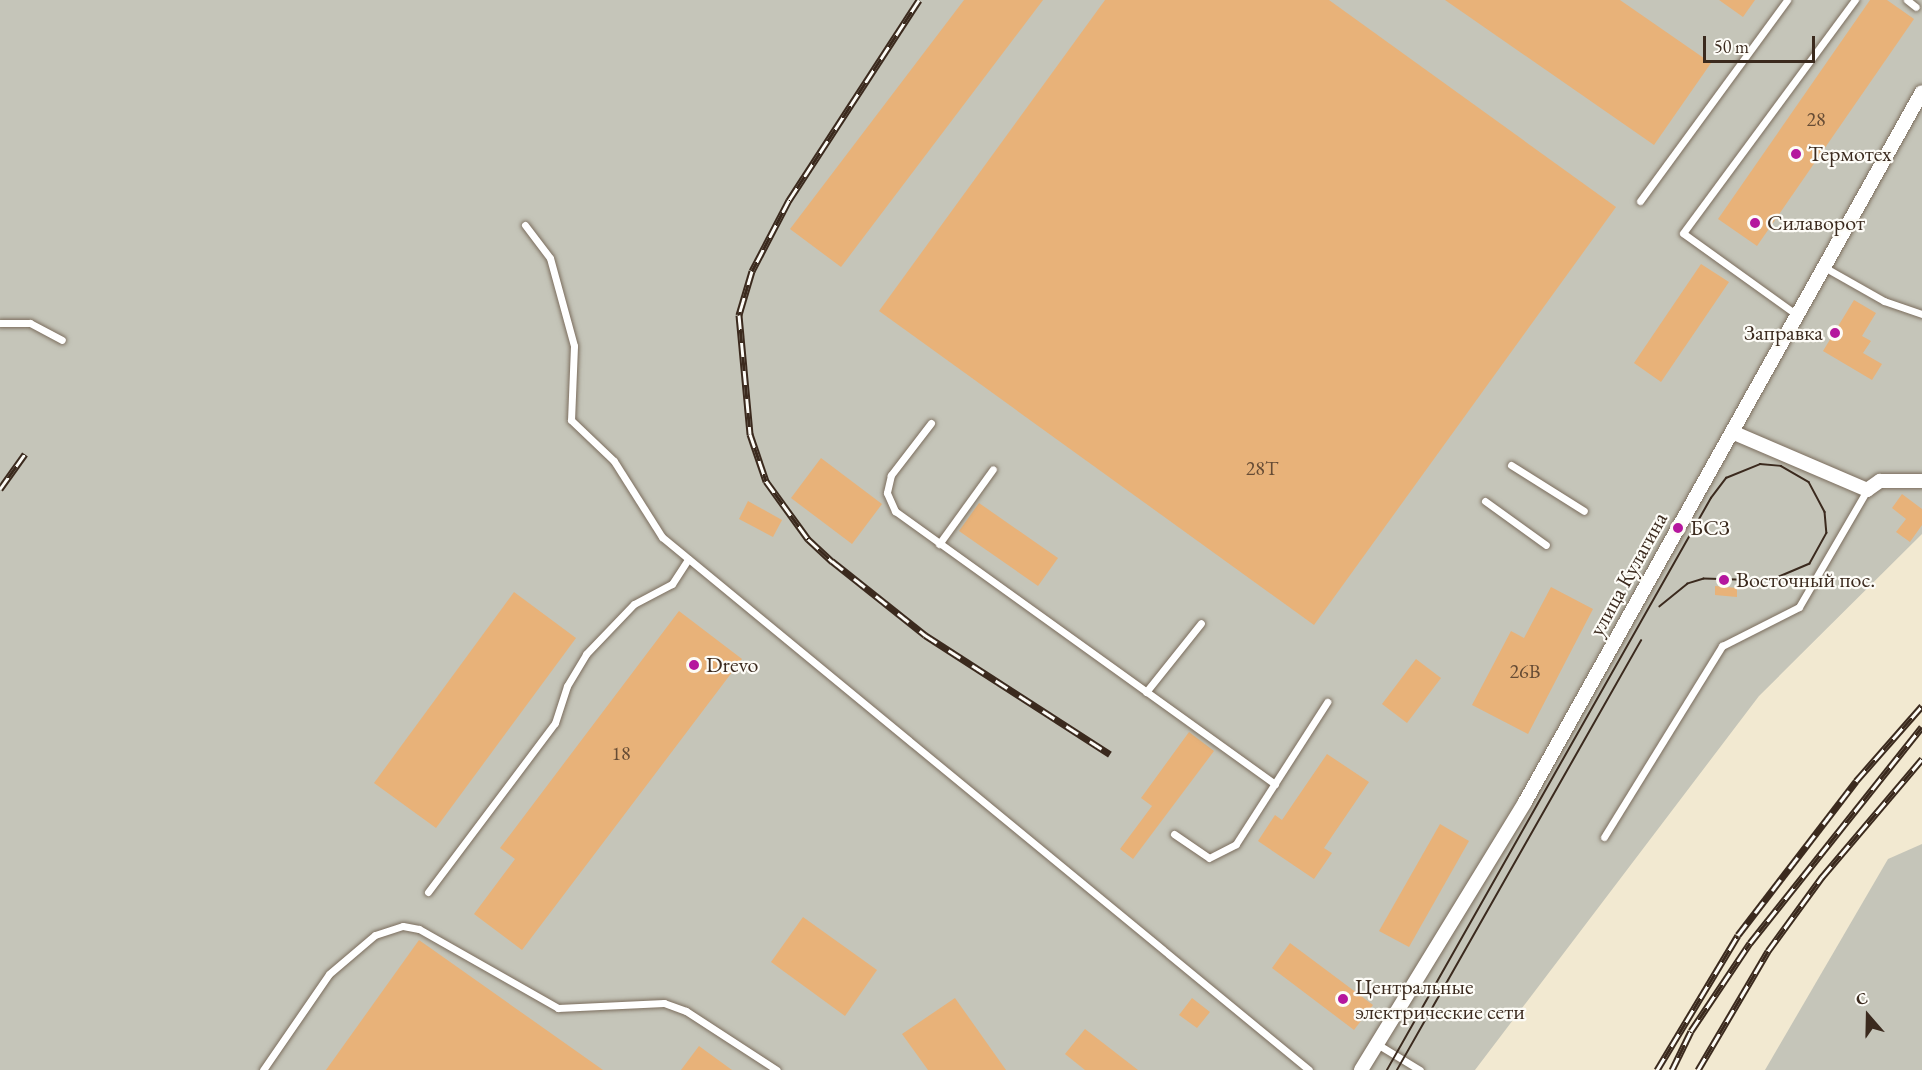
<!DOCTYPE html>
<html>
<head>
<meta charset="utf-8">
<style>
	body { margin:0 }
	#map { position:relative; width:1922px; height:1070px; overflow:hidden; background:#f2e9d1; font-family:"EB Garamond",serif }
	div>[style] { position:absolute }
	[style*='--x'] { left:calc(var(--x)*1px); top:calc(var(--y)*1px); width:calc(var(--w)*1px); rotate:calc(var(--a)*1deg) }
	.industrial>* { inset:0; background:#c5c5b9 }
	.building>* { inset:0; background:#e8b279 }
	.roads { filter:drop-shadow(0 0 2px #7b6d5d) drop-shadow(0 0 2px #7b6d5d) }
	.service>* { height:7px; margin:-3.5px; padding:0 3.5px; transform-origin:3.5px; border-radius:3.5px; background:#fff }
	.minor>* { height:14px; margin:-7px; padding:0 7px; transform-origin:7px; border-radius:7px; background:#fff }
	.tram>* { height:1.5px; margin:-0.75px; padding:0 0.75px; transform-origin:0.75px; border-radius:0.75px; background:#3b2a1e }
	.rail>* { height:7px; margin-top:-3.5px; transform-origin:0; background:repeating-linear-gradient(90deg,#fdfcf7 0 14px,#3b2a1e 0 28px); box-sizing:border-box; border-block:2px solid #3b2a1e }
	.dots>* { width:16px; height:16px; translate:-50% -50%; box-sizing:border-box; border:3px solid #fdfcf7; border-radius:50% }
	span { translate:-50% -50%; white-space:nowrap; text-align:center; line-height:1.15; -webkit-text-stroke:4.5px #fdfcf7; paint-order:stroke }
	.number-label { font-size:20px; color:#664c35 }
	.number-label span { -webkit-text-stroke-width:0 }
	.poi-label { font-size:22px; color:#3b2a1e }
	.left { translate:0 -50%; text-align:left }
	.right { translate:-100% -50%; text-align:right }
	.street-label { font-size:22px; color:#3b2a1e }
	.north { position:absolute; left:1838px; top:986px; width:60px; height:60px; -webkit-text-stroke:4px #fdfcf7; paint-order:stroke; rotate:340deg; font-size:16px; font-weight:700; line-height:24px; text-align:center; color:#3b2a1e }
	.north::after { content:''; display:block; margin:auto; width:21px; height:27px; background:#3b2a1e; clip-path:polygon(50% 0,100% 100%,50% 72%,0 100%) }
	.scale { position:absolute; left:1703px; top:36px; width:112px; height:27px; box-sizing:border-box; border:3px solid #3b2a1e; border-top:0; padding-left:8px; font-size:18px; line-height:21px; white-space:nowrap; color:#3b2a1e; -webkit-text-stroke:4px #fdfcf7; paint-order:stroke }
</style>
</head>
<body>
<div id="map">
	<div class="industrial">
		<div style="clip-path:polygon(0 0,1922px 0,1922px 534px,1759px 696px,1475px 1070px,0 1070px)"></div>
		<div style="clip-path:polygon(1922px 844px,1922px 1070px,1765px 1070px,1888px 859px)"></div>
	</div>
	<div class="building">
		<div style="clip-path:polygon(964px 0,1043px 0,841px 267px,790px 229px)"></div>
		<div style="clip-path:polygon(1105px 0,1329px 0,1616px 207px,1314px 625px,879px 311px)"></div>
		<div style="clip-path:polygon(1445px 0,1620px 0,1711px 63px,1654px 145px)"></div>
		<div style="clip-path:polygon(1719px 0,1755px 0,1743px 17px)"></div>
		<div style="clip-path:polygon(1870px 0,1887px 0,1914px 19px,1757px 246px,1718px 219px)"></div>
		<div style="clip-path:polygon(1701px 264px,1729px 282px,1661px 382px,1634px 363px)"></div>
		<div style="clip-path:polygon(1854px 300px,1876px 313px,1862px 336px,1871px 341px,1863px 353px,1882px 364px,1872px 380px,1823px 351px)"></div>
		<div style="clip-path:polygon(821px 458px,882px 504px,852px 544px,791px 498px)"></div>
		<div style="clip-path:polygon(1902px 494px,1922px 509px,1922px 525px,1910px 542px,1896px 532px,1906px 519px,1892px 508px)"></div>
		<div style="clip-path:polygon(748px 501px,782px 520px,773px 537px,739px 519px)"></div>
		<div style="clip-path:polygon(979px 503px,1058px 558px,1038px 586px,959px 531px)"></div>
		<div style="clip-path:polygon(1715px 586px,1737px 588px,1737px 597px,1715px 595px)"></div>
		<div style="clip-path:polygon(1551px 587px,1593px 609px,1528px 734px,1472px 705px,1511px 631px,1524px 638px)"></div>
		<div style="clip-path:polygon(514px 592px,576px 638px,436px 828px,374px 783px)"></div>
		<div style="clip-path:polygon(679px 611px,742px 659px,522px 950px,474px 914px,515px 859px,500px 848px)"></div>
		<div style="clip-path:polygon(1416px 659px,1441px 678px,1407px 723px,1382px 704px)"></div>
		<div style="clip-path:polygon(1189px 732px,1214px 751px,1133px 859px,1120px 849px,1152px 806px,1141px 798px)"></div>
		<div style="clip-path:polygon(1327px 754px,1369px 782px,1324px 848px,1332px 853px,1314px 879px,1258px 841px,1275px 815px,1282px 820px)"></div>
		<div style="clip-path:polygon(1440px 824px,1469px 841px,1409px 947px,1379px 931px)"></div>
		<div style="clip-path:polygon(803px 917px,877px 970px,845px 1016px,771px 962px)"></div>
		<div style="clip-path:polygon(419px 940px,603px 1070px,326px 1070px)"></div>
		<div style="clip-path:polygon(1290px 943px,1373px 1005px,1354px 1030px,1272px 968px)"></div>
		<div style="clip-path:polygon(955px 998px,1006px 1070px,928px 1070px,902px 1034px)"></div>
		<div style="clip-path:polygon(1192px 998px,1210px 1012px,1197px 1028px,1179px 1015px)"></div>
		<div style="clip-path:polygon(1085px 1029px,1138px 1070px,1085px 1070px,1065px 1054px)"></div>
		<div style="clip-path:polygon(699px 1046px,732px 1070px,681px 1070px)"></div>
	</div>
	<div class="roads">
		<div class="service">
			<div style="--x:1907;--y:0;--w:11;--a:38"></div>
			<div style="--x:1640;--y:201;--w:249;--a:-53.8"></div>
			<div style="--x:525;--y:225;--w:41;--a:52.9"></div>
			<div style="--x:550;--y:258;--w:91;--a:74.7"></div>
			<div style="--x:574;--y:346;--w:74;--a:92.3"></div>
			<div style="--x:571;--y:420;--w:59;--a:43.6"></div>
			<div style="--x:614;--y:461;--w:90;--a:57.7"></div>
			<div style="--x:662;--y:537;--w:838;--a:39.48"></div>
			<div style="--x:1824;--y:267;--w:69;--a:29.5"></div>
			<div style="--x:1884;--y:301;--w:40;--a:18.9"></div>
			<div style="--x:1797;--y:315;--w:140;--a:-144.3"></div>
			<div style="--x:1683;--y:233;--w:290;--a:-53.6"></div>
			<div style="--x:0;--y:323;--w:30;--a:0"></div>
			<div style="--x:30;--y:323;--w:36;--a:28"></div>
			<div style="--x:931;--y:423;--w:66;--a:127.6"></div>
			<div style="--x:891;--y:475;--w:18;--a:103"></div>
			<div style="--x:887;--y:493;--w:20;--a:66"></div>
			<div style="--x:895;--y:511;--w:468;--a:35.7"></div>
			<div style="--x:1511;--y:465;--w:86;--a:32.2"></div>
			<div style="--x:1485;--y:501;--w:75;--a:35.8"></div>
			<div style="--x:939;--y:544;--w:92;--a:-54.2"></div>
			<div style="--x:1146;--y:692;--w:88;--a:-51.4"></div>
			<div style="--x:1174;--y:834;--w:42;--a:34.4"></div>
			<div style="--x:1209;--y:858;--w:30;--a:-27"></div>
			<div style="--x:1236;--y:844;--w:169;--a:-57.3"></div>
			<div style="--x:1604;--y:837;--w:225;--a:-58.3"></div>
			<div style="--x:1722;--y:646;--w:86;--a:-26.9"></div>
			<div style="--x:1799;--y:607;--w:135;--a:-59.8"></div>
			<div style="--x:428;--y:892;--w:211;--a:-53.1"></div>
			<div style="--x:555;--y:723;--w:39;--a:-72"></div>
			<div style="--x:567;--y:686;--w:37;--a:-59"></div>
			<div style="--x:586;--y:654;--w:69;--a:-46.2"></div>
			<div style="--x:634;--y:604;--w:43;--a:-27.8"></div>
			<div style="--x:672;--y:584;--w:30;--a:-57"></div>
			<div style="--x:1377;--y:1044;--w:50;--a:31.2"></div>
			<div style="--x:263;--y:1070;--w:116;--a:-55.5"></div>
			<div style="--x:329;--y:974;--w:60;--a:-40.3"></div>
			<div style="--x:375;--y:935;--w:29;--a:-18"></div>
			<div style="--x:403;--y:926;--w:16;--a:11"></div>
			<div style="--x:419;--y:929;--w:160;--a:29.6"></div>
			<div style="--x:558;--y:1008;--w:106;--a:-2.7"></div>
			<div style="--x:664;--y:1003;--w:23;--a:20"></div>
			<div style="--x:686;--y:1011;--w:108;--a:33"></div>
		</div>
		<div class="minor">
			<div style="--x:1732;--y:432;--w:147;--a:23.2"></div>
			<div style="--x:1867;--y:490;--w:16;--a:-35"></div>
			<div style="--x:1880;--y:481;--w:42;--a:0"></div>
			<div style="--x:1361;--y:1070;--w:314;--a:-58.5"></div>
			<div style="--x:1525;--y:802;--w:813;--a:-60.79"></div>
		</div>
	</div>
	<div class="tram">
		<div style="--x:1387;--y:1070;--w:657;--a:-60.47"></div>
		<div style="--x:1711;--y:498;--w:25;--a:-53"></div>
		<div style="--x:1726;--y:478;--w:37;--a:-22"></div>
		<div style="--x:1760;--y:464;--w:21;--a:5"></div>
		<div style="--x:1781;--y:466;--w:32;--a:30"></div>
		<div style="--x:1809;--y:482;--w:34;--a:62"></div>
		<div style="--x:1825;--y:512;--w:21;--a:85"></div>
		<div style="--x:1827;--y:533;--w:35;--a:119"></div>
		<div style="--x:1810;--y:564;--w:43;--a:157"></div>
		<div style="--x:1770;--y:581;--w:66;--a:-178.3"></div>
		<div style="--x:1704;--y:579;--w:17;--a:163"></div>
		<div style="--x:1688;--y:584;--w:36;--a:141"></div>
		<div style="--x:1397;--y:1070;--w:494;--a:-60.4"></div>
	</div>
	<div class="rail">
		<div style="--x:919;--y:0;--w:239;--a:123"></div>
		<div style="--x:789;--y:200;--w:80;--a:117.5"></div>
		<div style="--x:752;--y:271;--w:46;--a:106.5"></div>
		<div style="--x:739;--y:315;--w:120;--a:84.7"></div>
		<div style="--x:750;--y:434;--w:50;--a:71.2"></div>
		<div style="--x:766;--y:481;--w:72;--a:54.1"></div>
		<div style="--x:808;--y:539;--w:33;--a:43"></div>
		<div style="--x:832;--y:561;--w:119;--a:38.5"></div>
		<div style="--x:925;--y:635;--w:220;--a:32.8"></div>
		<div style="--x:0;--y:489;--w:43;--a:-54.5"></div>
		<div style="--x:1657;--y:1070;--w:157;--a:-59"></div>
		<div style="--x:1738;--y:935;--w:194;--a:-52.5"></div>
		<div style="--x:1856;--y:781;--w:100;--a:-48.7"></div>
		<div style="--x:1672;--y:1070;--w:43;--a:-64"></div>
		<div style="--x:1691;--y:1031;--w:106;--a:-56.2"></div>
		<div style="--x:1750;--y:943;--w:276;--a:-51.5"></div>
		<div style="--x:1698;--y:1070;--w:138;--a:-59.5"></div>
		<div style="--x:1768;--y:951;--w:92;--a:-53.9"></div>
		<div style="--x:1822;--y:877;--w:155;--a:-49.7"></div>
	</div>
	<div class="dots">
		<div style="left:1796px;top:154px;background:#b5179e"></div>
		<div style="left:1755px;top:223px;background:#b5179e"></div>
		<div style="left:1835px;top:333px;background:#b5179e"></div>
		<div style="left:1678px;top:528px;background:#b5179e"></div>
		<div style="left:1724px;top:580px;background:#b5179e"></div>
		<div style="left:694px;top:665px;background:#b5179e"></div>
		<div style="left:1343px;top:999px;background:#b5179e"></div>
	</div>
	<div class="number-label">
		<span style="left:1816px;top:119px">28</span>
		<span style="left:1262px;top:468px">28Т</span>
		<span style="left:1525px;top:671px">26В</span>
		<span style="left:621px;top:753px">18</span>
	</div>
	<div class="poi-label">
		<span class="left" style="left:1808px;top:154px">Термотех</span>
		<span class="left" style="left:1767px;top:223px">Силаворот</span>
		<span class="right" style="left:1823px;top:333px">Заправка</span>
		<span class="left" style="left:1690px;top:528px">БСЗ</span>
		<span class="left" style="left:1736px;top:580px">Восточный пос.</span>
		<span class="left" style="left:706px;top:665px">Drevo</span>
		<span class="left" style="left:1355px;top:999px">Центральные<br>электрические сети</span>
	</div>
	<div class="street-label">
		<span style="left:1628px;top:574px;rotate:-61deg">улица Кулагина</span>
	</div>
	<div class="north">С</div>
	<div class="scale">50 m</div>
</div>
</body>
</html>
